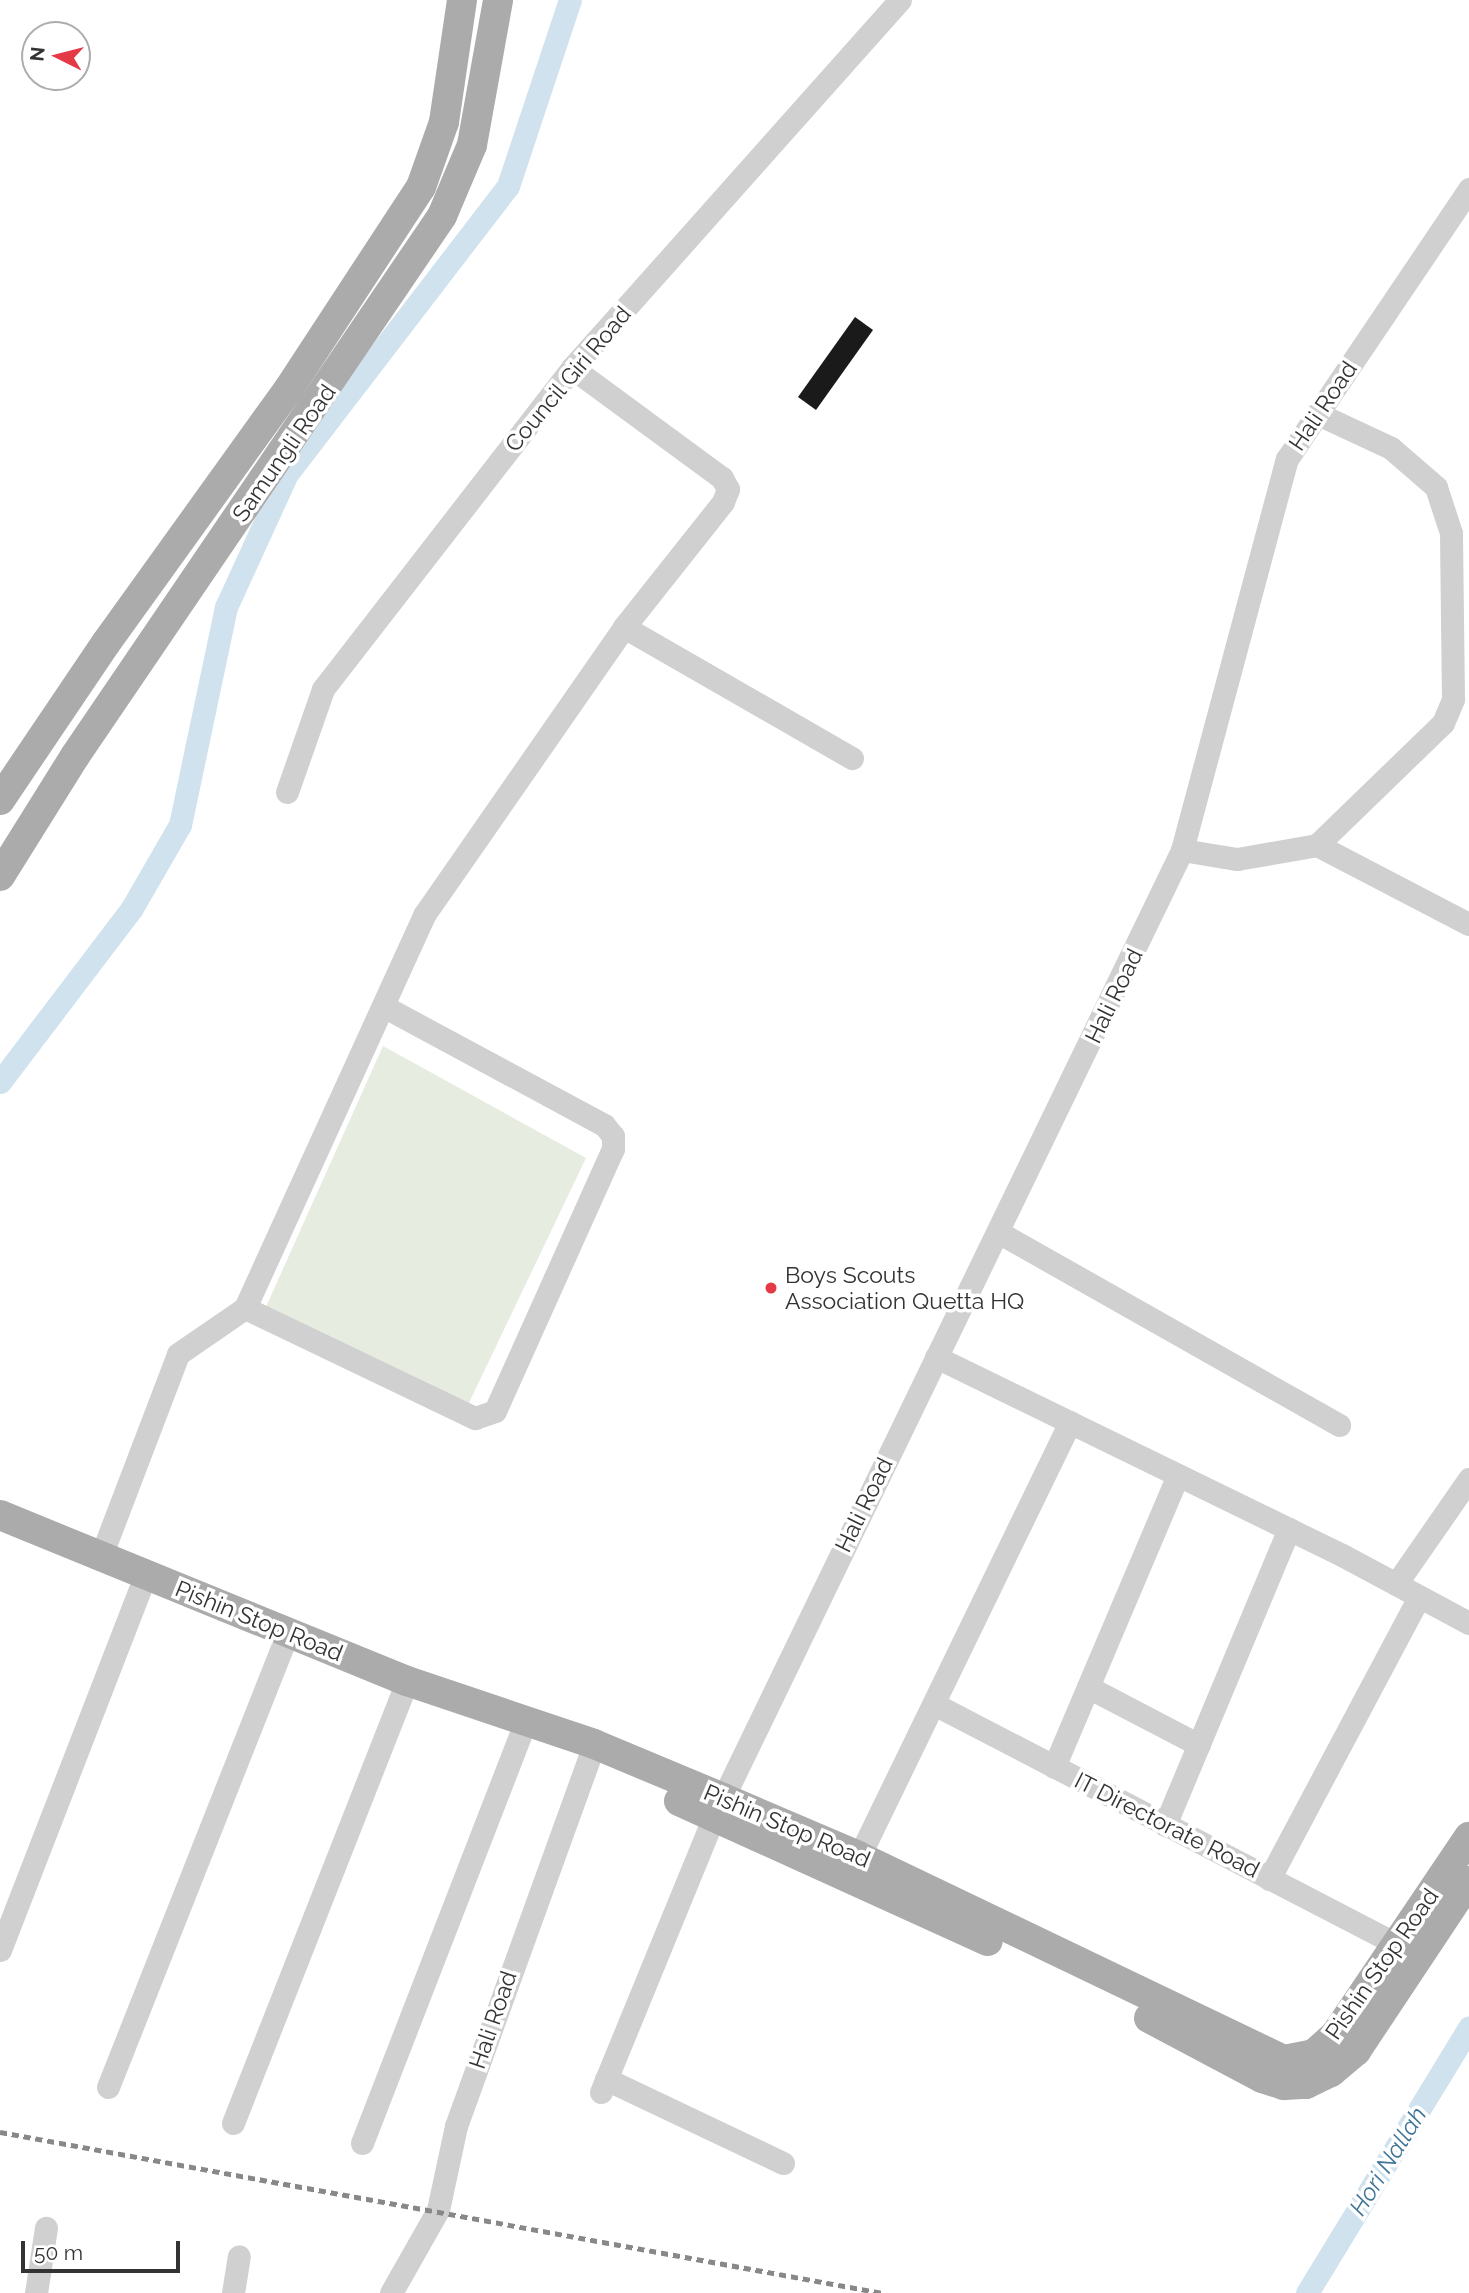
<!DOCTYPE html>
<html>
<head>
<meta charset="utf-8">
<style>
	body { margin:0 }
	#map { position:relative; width:1469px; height:2293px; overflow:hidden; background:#fff; font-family:Raleway,sans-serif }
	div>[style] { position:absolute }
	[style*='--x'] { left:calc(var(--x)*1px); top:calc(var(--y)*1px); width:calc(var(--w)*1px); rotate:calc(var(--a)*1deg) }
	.green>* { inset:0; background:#e6ecdf }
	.canal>* { height:23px; margin:-11.5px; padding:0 11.5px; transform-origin:11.5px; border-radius:11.5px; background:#cfe2ee }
	.building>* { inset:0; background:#1a1a1a }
	.minor>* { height:23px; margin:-11.5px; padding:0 11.5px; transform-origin:11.5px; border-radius:11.5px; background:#d0d0d0 }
	.major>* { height:30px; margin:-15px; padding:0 15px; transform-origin:15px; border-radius:15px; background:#ababab }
	.rail>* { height:5px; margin-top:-2.5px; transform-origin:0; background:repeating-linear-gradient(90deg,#888 0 7px,transparent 0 12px) }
	.dots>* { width:19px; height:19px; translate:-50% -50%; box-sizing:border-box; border:4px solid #fff; border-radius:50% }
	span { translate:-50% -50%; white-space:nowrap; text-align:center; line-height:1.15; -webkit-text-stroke:7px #fff; paint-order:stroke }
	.street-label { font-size:23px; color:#333 }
	.poi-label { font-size:23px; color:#333 }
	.left { translate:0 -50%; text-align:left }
	.water-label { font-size:24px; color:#3f7597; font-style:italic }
	.north { position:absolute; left:21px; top:21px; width:70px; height:70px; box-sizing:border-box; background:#fff; border:2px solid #adadad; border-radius:50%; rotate:276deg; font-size:19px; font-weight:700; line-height:28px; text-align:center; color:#333 }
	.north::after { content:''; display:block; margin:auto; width:24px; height:32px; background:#e63946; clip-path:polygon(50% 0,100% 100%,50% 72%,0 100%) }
	.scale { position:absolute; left:21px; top:2241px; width:159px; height:32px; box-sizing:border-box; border:4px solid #333; border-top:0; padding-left:9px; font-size:21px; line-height:24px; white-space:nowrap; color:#333; -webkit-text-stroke:5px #fff; paint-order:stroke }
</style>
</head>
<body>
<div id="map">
	<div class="green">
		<div style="clip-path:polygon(383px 1046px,586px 1158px,467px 1407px,265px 1309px)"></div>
	</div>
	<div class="canal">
		<div style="--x:0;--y:1082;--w:218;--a:-52.8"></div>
		<div style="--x:132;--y:908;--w:96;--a:-60"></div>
		<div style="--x:180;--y:825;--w:223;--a:-78.1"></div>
		<div style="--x:226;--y:607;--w:146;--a:-65.4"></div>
		<div style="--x:287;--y:474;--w:363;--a:-52.5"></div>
		<div style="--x:508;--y:186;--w:196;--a:-71.6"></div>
		<div style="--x:1307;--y:2293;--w:311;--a:-58.6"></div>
	</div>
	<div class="building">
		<div style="clip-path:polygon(855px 317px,873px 330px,816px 410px,798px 397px)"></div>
	</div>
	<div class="minor">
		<div style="--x:624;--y:627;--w:263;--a:29.9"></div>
		<div style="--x:287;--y:792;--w:109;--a:-70.7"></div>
		<div style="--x:323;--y:689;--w:406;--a:-52.2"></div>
		<div style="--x:572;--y:368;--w:493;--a:-48.3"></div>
		<div style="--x:1317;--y:845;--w:171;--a:27.5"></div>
		<div style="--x:1182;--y:850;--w:56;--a:9.3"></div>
		<div style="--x:1237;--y:859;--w:81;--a:-9.9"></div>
		<div style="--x:1317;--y:845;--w:175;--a:-44.1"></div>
		<div style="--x:1443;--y:723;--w:26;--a:-67"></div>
		<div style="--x:1453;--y:699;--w:166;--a:-90.7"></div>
		<div style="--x:1451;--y:533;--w:48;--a:-108.1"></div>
		<div style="--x:1436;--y:487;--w:60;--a:-139.1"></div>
		<div style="--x:1391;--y:448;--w:81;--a:-155"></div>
		<div style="--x:998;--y:1232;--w:392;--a:29.5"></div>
		<div style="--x:245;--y:1308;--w:255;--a:25.6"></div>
		<div style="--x:475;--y:1418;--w:21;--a:-19"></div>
		<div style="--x:495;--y:1411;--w:287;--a:-65.8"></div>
		<div style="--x:613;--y:1149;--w:13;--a:-90"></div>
		<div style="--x:613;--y:1136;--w:14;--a:-129"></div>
		<div style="--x:604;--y:1125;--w:249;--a:-151.7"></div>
		<div style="--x:936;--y:1357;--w:452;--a:26"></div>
		<div style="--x:1342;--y:1555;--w:144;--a:28.2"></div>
		<div style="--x:101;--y:1556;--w:216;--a:-69.1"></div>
		<div style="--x:178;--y:1354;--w:81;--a:-34.5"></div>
		<div style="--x:245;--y:1308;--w:432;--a:-65.5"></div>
		<div style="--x:424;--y:915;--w:351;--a:-55.2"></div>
		<div style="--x:624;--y:627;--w:159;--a:-51.6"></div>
		<div style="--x:723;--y:502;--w:14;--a:-69"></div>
		<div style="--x:728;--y:489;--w:13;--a:-119"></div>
		<div style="--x:722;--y:478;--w:186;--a:-143.7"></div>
		<div style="--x:1396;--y:1584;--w:128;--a:-55.2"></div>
		<div style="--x:1088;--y:1687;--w:125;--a:27.6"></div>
		<div style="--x:936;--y:1705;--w:521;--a:27.45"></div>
		<div style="--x:1054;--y:1767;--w:317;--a:-67"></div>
		<div style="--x:723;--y:1798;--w:1053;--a:-64.16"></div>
		<div style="--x:1182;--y:850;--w:405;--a:-75"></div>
		<div style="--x:1287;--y:459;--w:326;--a:-56"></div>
		<div style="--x:1165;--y:1825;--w:321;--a:-67.3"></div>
		<div style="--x:852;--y:1871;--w:499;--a:-64.1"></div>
		<div style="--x:1269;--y:1879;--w:319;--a:-62"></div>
		<div style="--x:0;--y:1950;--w:403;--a:-68.8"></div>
		<div style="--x:606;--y:2079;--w:196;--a:25.4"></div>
		<div style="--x:108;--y:2087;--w:488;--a:-68.4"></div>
		<div style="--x:601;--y:2092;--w:297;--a:-67.7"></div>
		<div style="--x:233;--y:2123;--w:475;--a:-68.5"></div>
		<div style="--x:362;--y:2143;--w:453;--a:-68.8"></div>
		<div style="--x:36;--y:2293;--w:66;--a:-81.3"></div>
		<div style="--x:233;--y:2293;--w:37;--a:-81"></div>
		<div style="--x:391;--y:2293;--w:95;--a:-60.5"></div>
		<div style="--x:438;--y:2210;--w:86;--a:-77.9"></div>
		<div style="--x:456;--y:2126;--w:406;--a:-70.1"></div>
	</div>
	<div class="major">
		<div style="--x:0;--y:800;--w:189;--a:-56"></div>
		<div style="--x:106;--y:643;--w:312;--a:-54.3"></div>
		<div style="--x:288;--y:390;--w:243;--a:-56.8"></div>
		<div style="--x:421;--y:187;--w:69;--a:-70.5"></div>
		<div style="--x:444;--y:122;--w:123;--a:-81.6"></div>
		<div style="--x:0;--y:876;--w:142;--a:-58"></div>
		<div style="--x:75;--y:756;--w:653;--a:-55.8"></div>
		<div style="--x:442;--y:216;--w:77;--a:-67.1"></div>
		<div style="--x:472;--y:145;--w:147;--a:-79.8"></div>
		<div style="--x:0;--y:1515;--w:440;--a:22.2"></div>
		<div style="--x:407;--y:1681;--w:197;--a:18.6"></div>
		<div style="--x:594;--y:1744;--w:140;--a:22.7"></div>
		<div style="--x:723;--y:1798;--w:147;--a:23.2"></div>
		<div style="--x:858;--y:1856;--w:472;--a:25.6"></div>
		<div style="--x:1284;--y:2060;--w:31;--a:-11"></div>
		<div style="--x:1314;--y:2054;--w:30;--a:-42"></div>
		<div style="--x:1336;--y:2034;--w:238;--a:-56"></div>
		<div style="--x:679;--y:1801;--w:339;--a:24.4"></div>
		<div style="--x:1149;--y:2018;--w:128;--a:28"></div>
		<div style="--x:1262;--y:2078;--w:23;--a:18"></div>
		<div style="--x:1284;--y:2085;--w:22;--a:-3"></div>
		<div style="--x:1306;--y:2084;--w:28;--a:-26"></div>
		<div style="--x:1331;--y:2072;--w:33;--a:-40"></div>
		<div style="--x:1356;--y:2051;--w:204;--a:-56.4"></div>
	</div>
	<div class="rail">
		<div style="--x:0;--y:2132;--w:897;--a:10.34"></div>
	</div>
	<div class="dots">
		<div style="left:771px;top:1288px;background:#e63946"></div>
	</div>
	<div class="street-label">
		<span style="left:568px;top:379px;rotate:-50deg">Council Giri Road</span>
		<span style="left:1323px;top:406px;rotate:-56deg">Hali Road</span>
		<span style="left:284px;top:453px;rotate:-55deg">Samungli Road</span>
		<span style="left:1114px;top:996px;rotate:-64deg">Hali Road</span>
		<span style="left:864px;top:1505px;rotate:-64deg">Hali Road</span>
		<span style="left:259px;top:1621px;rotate:22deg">Pishin Stop Road</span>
		<span style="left:1167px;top:1825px;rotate:27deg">IT Directorate Road</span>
		<span style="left:787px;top:1826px;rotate:23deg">Pishin Stop Road</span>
		<span style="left:1382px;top:1964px;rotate:-55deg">Pishin Stop Road</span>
		<span style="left:493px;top:2020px;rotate:-71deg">Hali Road</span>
	</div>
	<div class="poi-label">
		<span class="left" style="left:785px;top:1288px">Boys Scouts<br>Association Quetta HQ</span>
	</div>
	<div class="water-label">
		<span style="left:1388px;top:2161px;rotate:-58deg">Hori Nallah</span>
	</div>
	<div class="north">N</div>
	<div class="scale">50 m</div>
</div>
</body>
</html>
